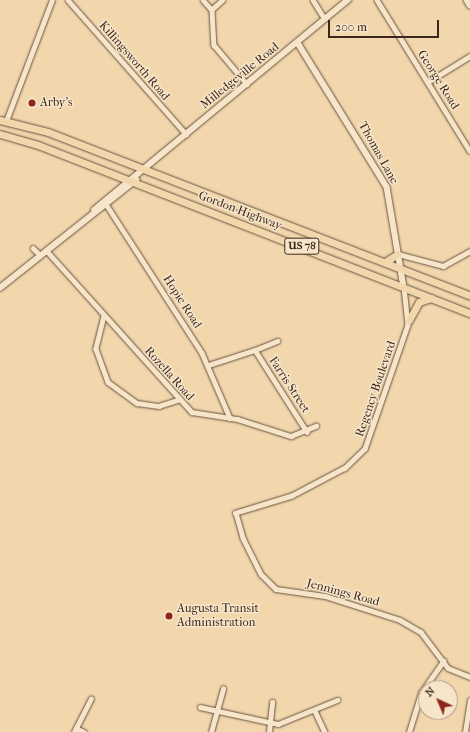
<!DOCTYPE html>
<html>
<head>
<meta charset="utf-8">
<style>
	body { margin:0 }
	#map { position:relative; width:470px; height:732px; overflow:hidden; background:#f2d7ad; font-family:"IM FELL French Canon",serif }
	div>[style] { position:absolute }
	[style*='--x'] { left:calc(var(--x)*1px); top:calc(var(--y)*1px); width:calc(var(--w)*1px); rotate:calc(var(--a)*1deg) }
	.roads { filter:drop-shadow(0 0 1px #685341) drop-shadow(0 0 1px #685341) }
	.minor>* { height:4.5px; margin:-2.25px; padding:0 2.25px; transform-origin:2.25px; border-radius:2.25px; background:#f7e5ca }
	.tertiary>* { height:5.5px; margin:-2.75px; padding:0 2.75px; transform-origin:2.75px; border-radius:2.75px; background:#f7e5ca }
	.trunk>* { height:7px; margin:-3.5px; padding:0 3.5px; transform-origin:3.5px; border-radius:3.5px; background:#f2d7ad }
	.dots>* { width:11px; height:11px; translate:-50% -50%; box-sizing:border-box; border:2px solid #f7e5ca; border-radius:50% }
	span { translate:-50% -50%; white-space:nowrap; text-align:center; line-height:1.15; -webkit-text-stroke:3px #f7e5ca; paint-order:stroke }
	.shield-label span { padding:1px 3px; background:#f7e5ca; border:1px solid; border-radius:3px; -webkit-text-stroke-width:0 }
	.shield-label { font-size:11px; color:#3a271d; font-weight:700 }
	.street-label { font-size:12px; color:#3a271d }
	.poi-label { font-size:12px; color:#3a271d }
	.left { translate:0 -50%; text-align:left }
	.north { position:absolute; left:418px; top:680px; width:40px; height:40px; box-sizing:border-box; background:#f7e5ca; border:1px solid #ab9985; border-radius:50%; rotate:316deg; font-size:11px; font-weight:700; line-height:16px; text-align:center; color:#3a271d }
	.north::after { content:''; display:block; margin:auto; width:14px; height:18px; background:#8f2418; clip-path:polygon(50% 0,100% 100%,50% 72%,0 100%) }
	.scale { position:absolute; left:328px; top:20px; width:111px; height:18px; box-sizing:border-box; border:2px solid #3a271d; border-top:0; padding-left:5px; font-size:12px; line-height:14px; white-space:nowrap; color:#3a271d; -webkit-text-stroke:3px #f7e5ca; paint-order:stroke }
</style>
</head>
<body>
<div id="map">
	<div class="roads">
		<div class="minor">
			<div style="--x:68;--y:0;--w:179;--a:48.6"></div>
			<div style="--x:203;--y:0;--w:13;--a:48"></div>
			<div style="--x:223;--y:0;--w:15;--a:138"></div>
			<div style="--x:212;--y:10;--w:35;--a:87"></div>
			<div style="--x:214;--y:45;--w:51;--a:49.8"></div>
			<div style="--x:313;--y:0;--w:22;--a:58"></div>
			<div style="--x:377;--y:0;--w:177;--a:58.4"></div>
			<div style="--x:428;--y:82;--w:49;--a:-31.8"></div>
			<div style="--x:6;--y:121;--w:129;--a:-69.2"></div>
			<div style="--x:106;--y:204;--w:177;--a:57.2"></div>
			<div style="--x:202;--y:353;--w:71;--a:66.7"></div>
			<div style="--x:33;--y:248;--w:10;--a:45"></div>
			<div style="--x:46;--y:250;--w:218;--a:48"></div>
			<div style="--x:192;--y:412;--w:46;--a:8.8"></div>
			<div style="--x:237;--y:419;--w:57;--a:17.5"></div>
			<div style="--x:291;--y:436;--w:27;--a:-22"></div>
			<div style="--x:398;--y:254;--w:47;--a:14.9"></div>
			<div style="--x:443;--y:266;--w:31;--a:-29"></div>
			<div style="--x:404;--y:287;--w:38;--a:84"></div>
			<div style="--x:408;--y:325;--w:131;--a:109.1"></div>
			<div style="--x:365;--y:449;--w:28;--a:136"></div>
			<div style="--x:345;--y:468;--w:60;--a:152.2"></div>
			<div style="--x:292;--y:496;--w:59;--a:163.1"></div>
			<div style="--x:236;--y:513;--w:26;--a:74"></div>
			<div style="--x:243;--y:538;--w:40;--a:63.4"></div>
			<div style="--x:261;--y:574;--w:21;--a:45"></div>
			<div style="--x:276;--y:589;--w:49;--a:8.1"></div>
			<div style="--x:325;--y:596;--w:79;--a:17.7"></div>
			<div style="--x:400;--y:620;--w:24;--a:30"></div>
			<div style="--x:421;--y:632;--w:45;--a:53.1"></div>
			<div style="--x:448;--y:668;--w:24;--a:22"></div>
			<div style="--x:104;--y:316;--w:34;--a:104"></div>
			<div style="--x:96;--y:349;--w:35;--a:70"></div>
			<div style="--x:108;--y:382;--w:36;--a:36"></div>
			<div style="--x:137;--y:403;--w:22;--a:8"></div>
			<div style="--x:159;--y:406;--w:20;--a:-18"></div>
			<div style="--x:255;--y:350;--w:24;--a:-22"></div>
			<div style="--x:209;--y:365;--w:48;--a:-18.1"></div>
			<div style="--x:255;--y:350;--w:97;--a:57.6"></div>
			<div style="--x:200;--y:707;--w:80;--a:12.3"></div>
			<div style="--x:278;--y:724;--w:64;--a:-22.1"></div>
			<div style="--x:315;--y:711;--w:23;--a:65"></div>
			<div style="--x:76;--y:728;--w:9;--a:27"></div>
			<div style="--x:74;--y:732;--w:37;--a:-63"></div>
			<div style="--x:211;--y:732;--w:45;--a:-74.4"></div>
			<div style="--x:269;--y:732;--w:30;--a:-84"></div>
			<div style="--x:409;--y:732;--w:41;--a:-72.9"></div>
			<div style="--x:421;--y:693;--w:39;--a:-55"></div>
			<div style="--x:465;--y:732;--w:32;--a:-81"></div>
		</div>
		<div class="tertiary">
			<div style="--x:467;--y:0;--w:6;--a:59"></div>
			<div style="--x:298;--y:43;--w:169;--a:58.3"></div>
			<div style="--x:387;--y:187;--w:101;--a:80.4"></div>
			<div style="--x:94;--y:210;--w:330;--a:-39.6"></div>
			<div style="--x:0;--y:288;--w:174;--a:-38.5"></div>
		</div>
		<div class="trunk">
			<div style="--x:0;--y:120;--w:49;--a:14"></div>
			<div style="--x:48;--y:132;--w:453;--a:21.2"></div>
			<div style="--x:0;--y:134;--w:40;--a:16"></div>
			<div style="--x:38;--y:145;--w:464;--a:21.3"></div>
			<div style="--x:385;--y:262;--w:15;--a:-32"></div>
			<div style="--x:409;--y:320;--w:21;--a:-61"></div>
			<div style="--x:419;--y:302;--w:13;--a:-18"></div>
		</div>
	</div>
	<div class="dots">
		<div style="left:32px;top:103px;background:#8f2418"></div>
		<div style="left:169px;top:616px;background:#8f2418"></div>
	</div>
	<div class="shield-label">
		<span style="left:302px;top:246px">US 78</span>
	</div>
	<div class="street-label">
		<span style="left:134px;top:61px;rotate:49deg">Killingsworth Road</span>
		<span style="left:240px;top:76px;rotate:-39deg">Milledgeville Road</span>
		<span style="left:438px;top:80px;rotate:58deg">George Road</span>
		<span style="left:378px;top:153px;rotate:61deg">Thomas Lane</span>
		<span style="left:240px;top:211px;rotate:21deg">Gordon Highway</span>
		<span style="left:182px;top:302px;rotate:57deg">Hopie Road</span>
		<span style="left:169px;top:374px;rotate:48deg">Rozella Road</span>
		<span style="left:289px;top:385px;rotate:57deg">Farris Street</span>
		<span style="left:376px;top:389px;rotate:-71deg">Regency Boulevard</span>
		<span style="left:343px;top:593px;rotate:15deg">Jennings Road</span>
	</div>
	<div class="poi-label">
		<span class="left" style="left:40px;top:103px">Arby's</span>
		<span class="left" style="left:177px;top:616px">Augusta Transit<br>Administration</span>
	</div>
	<div class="north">N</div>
	<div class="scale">200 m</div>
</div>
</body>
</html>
